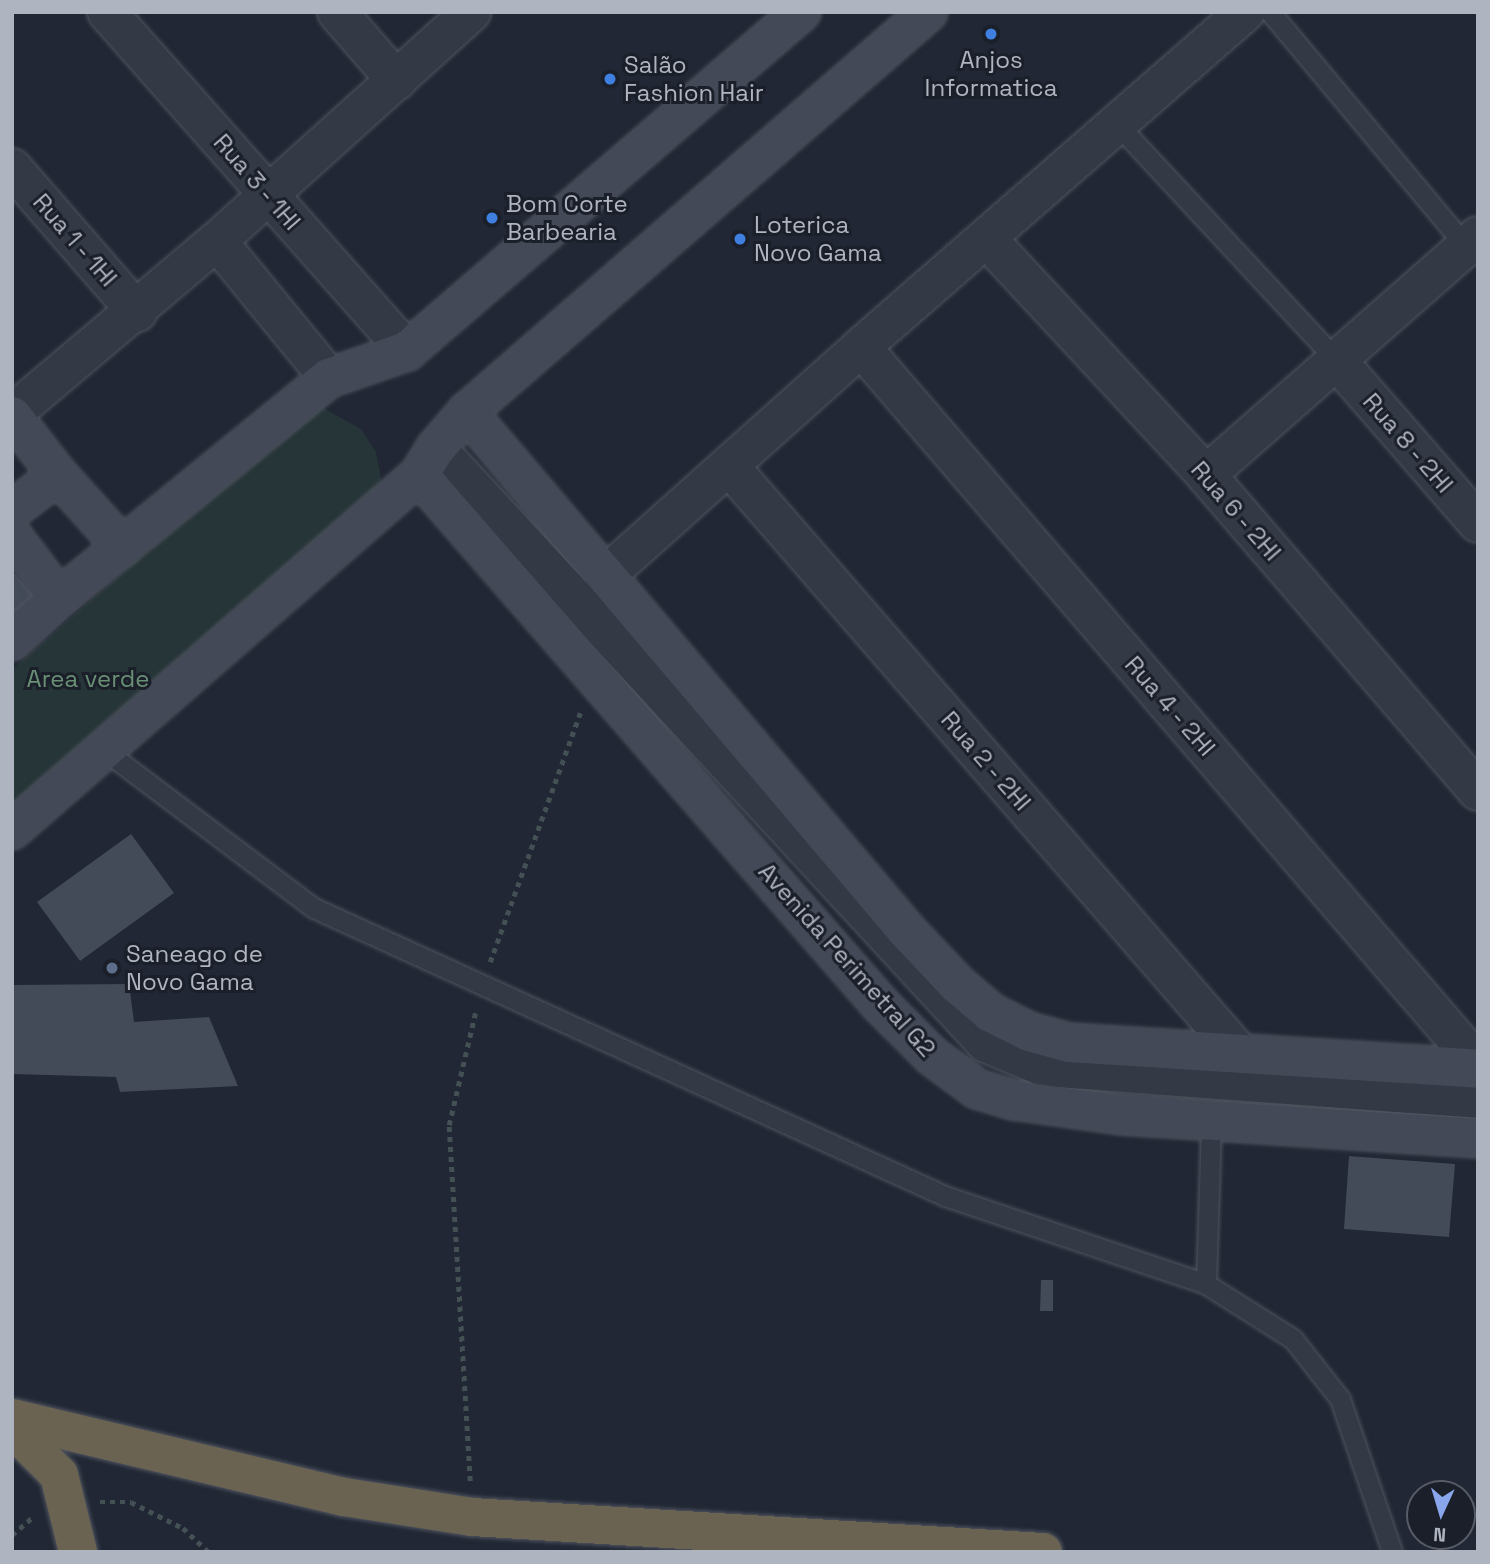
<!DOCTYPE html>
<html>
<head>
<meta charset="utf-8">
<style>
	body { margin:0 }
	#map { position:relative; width:1490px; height:1564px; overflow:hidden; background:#212734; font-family:"Space Grotesk",sans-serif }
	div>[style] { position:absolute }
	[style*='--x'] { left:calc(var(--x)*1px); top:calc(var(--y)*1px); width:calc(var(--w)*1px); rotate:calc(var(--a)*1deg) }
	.green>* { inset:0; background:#263538 }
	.building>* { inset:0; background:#434a58 }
	.path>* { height:4.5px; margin-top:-2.25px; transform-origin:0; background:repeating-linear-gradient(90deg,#435054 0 5px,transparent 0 10px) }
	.roads { filter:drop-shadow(0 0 2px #4f545f) drop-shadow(0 0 2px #4f545f) }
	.lane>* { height:19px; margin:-9.5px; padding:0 9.5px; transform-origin:9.5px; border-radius:9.5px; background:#343a45 }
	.street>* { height:38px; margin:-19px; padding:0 19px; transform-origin:19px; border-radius:19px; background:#343a45 }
	.secondary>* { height:38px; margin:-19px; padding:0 19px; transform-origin:19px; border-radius:19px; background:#434957 }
	.highway>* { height:38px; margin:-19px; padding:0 19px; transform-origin:19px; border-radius:19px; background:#6a6352 }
	.dots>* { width:19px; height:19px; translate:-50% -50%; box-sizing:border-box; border:4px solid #1a1f29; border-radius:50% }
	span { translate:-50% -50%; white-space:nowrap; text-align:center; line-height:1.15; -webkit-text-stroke:6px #1a1f29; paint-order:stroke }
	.poi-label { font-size:24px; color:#afb4c1 }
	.left { translate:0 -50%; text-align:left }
	.street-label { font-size:24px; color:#afb4c1 }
	.park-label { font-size:24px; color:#698f75 }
	.frame { position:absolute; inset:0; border:14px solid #afb4c1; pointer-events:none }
	.north { position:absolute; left:1406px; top:1480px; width:70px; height:70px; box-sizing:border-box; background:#1a1f29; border:2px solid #565b66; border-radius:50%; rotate:184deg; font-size:19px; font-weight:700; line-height:28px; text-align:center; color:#afb4c1 }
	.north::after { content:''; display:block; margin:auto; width:24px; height:32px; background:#89a6ec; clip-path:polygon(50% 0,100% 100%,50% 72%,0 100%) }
</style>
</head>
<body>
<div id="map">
	<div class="green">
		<div style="clip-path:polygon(323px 408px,361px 429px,376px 452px,382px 484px,12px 822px,12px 669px,294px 422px)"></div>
	</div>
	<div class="building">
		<div style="clip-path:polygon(12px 571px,46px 609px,12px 640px)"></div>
		<div style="clip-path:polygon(131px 834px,174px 893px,80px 961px,37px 902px)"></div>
		<div style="clip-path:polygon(129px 984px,134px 1022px,209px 1017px,238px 1086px,120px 1092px,116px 1077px,12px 1074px,12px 985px)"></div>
		<div style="clip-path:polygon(1349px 1156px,1455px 1164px,1449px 1237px,1344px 1229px)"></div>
		<div style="clip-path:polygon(1041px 1280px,1053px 1280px,1053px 1311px,1040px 1311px)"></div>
	</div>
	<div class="path">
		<div style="--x:490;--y:962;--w:265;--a:-70.1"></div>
		<div style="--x:470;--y:1481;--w:357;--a:-93.4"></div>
		<div style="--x:449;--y:1125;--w:118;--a:-76.8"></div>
		<div style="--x:100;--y:1502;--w:31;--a:0"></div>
		<div style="--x:131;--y:1502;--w:58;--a:26.6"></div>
		<div style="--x:183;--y:1528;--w:35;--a:43"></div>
		<div style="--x:12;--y:1535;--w:28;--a:-41"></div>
	</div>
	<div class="roads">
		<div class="lane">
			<div style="--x:1270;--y:12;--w:305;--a:50.1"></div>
			<div style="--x:1117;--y:124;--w:325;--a:47.1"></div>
			<div style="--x:104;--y:750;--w:263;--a:37"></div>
			<div style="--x:314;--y:908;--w:694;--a:24.53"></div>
			<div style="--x:945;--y:1196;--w:275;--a:18.6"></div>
			<div style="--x:1206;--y:1284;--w:103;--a:32.3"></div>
			<div style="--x:1293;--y:1339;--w:76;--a:51.9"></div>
			<div style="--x:1340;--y:1399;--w:162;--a:71.2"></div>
			<div style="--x:1206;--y:1284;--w:163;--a:-88.2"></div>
		</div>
		<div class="street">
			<div style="--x:107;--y:12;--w:453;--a:48.5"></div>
			<div style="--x:337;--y:12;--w:91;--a:49"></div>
			<div style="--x:12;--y:168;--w:191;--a:49"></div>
			<div style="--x:986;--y:238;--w:323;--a:47.1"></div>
			<div style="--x:1206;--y:475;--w:417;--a:49.3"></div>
			<div style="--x:217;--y:241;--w:177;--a:50.7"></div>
			<div style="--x:861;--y:347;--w:946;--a:49.29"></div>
			<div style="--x:1338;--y:362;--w:213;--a:49"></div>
			<div style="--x:12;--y:414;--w:268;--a:-40.2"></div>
			<div style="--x:217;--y:241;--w:342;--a:-42"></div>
			<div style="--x:436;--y:448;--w:810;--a:47.25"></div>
			<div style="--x:986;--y:1043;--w:63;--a:22.5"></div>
			<div style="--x:1044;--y:1067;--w:435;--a:4.2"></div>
			<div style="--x:729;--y:466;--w:783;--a:48.99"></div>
			<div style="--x:1206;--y:475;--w:362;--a:-41.3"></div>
			<div style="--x:604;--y:577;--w:345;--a:-41.8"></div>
			<div style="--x:861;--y:347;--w:510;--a:-41.1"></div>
		</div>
		<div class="secondary">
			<div style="--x:467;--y:412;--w:680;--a:49.71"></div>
			<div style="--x:907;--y:931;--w:73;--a:46.7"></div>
			<div style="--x:957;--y:984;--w:45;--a:40.5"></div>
			<div style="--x:991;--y:1013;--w:42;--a:26.6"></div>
			<div style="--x:1029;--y:1032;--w:41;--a:15.4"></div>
			<div style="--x:1069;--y:1043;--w:410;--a:3.6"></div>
			<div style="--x:12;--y:416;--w:75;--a:52.1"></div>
			<div style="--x:58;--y:475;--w:97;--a:47.9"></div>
			<div style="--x:419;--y:475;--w:702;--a:48.93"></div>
			<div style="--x:880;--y:1004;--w:74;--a:45"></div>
			<div style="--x:932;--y:1056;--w:56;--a:36.3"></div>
			<div style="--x:977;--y:1089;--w:39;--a:17"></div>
			<div style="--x:1014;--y:1100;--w:109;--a:7.9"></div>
			<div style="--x:1122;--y:1115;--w:357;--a:3.7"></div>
			<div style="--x:12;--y:510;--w:58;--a:-37.3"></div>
			<div style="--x:12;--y:536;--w:78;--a:52.8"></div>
			<div style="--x:12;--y:641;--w:64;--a:-42.5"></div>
			<div style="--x:59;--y:598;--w:348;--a:-39.2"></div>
			<div style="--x:329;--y:378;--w:83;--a:-19.1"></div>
			<div style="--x:407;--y:351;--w:520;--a:-40.71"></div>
			<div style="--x:12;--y:830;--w:540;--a:-41.1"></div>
			<div style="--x:419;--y:475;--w:32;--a:-58"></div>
			<div style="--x:436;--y:448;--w:48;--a:-49.3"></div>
			<div style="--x:467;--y:412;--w:610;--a:-40.95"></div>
		</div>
		<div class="highway">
			<div style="--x:12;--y:1418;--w:341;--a:13.4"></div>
			<div style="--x:344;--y:1497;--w:130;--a:8.9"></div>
			<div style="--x:472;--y:1517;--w:572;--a:3.51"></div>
			<div style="--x:12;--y:1428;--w:66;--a:45"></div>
			<div style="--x:59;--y:1475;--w:79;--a:76.1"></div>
		</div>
	</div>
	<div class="dots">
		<div style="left:991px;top:34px;background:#3f7fe0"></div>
		<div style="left:610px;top:79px;background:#3f7fe0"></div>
		<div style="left:492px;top:218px;background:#3f7fe0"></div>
		<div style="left:740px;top:239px;background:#3f7fe0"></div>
		<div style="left:112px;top:968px;background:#5c6f8a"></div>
	</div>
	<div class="poi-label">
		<span style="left:991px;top:74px">Anjos<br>Informatica</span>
		<span class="left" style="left:624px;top:79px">Salão<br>Fashion Hair</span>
		<span class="left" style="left:506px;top:218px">Bom Corte<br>Barbearia</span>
		<span class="left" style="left:754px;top:239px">Loterica<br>Novo Gama</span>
		<span class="left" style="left:126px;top:968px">Saneago de<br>Novo Gama</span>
	</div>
	<div class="street-label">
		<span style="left:257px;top:182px;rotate:49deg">Rua 3 - 1HI</span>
		<span style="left:75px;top:240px;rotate:49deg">Rua 1 - 1HI</span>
		<span style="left:1408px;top:443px;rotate:49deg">Rua 8 - 2HI</span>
		<span style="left:1236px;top:511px;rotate:49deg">Rua 6 - 2HI</span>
		<span style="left:1170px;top:706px;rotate:49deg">Rua 4 - 2HI</span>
		<span style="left:986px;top:761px;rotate:49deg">Rua 2 - 2HI</span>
		<span style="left:847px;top:960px;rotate:48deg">Avenida Perimetral G2</span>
	</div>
	<div class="park-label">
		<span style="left:88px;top:679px">Area verde</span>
	</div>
	<div class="frame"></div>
	<div class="north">N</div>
</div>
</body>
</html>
